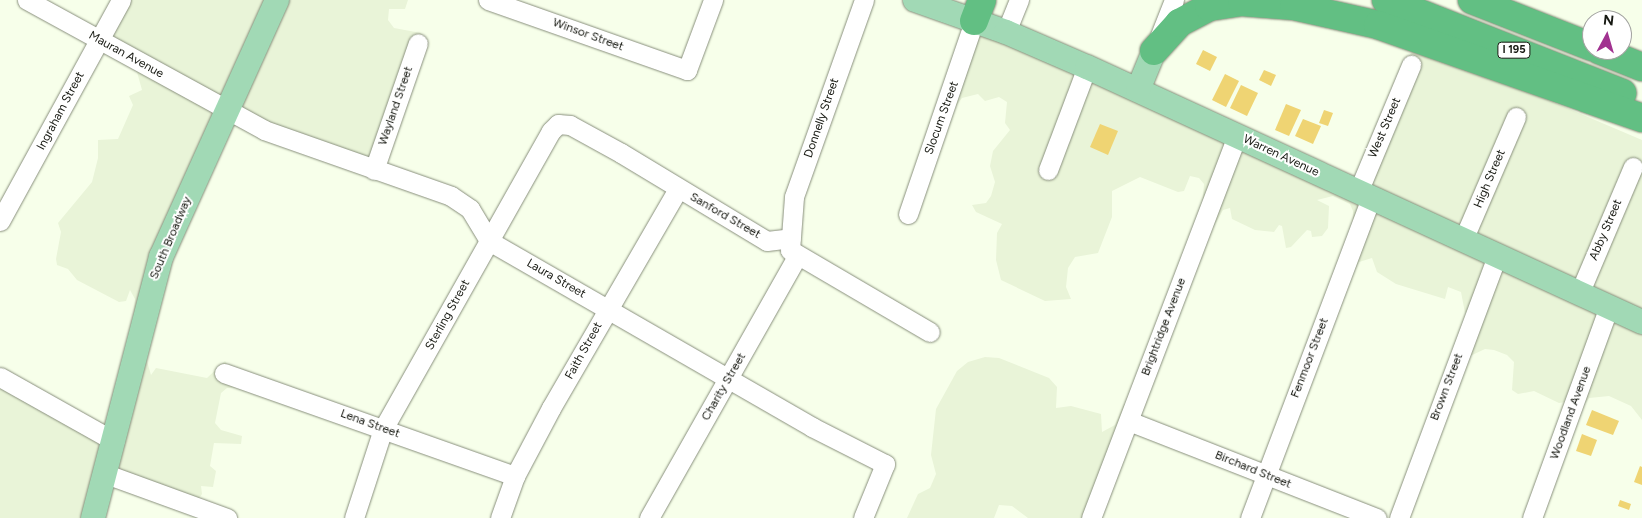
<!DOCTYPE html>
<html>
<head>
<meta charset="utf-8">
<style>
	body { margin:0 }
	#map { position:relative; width:1642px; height:518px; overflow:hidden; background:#f7ffea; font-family:Figtree,sans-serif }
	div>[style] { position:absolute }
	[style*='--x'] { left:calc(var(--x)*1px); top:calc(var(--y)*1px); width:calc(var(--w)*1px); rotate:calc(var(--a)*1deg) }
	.built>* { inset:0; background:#e9f4d8 }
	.building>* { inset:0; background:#efd473 }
	.roads { filter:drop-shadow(0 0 1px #888f7c) drop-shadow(0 0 1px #888f7c) }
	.minor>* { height:19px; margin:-9.5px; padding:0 9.5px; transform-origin:9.5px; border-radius:9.5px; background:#fff }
	.major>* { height:24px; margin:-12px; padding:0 12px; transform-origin:12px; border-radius:12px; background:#a1d9b5 }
	.highway>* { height:28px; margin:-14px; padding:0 14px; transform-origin:14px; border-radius:14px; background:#62bf83 }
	span { translate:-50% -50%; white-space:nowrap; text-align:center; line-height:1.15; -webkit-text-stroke:4px #fff; paint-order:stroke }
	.shield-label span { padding:1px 4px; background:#fff; border:1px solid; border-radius:4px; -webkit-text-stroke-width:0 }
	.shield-label { font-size:11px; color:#171912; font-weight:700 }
	.street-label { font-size:12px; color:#171912 }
	.north { position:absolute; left:1582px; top:10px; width:50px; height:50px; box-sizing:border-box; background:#fff; border:1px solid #a2a3a0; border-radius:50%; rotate:6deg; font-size:14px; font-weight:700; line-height:20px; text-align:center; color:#171912 }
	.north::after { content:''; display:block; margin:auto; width:18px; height:22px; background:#a13290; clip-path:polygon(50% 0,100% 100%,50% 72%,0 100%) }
</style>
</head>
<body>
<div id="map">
	<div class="built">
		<div style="clip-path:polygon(120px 0,408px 0,405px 9px,389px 9px,388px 20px,394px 28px,421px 33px,423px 41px,374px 167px,225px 110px,133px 326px,135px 299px,130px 290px,126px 301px,119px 302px,77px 280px,68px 269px,57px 265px,56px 259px,61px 232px,58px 223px,92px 182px,98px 158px,98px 140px,118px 139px,133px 105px,129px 96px,142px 90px,137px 72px,101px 40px)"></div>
		<div style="clip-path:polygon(969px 25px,1352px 194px,1411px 53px,1419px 45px,1642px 140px,1642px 420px,1631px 406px,1609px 396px,1589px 398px,1583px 407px,1580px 400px,1559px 403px,1534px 391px,1518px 394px,1512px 390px,1514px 362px,1507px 355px,1494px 350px,1485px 349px,1470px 356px,1467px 362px,1468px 312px,1465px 313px,1461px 292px,1448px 287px,1445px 299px,1396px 284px,1377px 272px,1372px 258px,1359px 262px,1352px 275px,1353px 211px,1350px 204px,1333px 196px,1317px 200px,1329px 206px,1328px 228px,1322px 236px,1312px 237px,1311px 231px,1307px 230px,1291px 247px,1286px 248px,1282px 226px,1279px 225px,1274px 232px,1255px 230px,1232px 219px,1230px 208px,1223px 210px,1210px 233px,1202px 208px,1204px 184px,1199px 178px,1190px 176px,1184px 191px,1178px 192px,1140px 177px,1112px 191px,1112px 217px,1098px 253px,1075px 257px,1068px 268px,1066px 287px,1071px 299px,1045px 301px,1001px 280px,996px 260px,997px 233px,1002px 224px,976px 212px,972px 205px,986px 203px,991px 196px,995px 182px,990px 166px,993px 151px,1010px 130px,1005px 123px,1007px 102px,999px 97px,985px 101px,978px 94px,962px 98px,955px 107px,951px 102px)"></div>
		<div style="clip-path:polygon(985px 357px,999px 358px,1049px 378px,1057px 387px,1056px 408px,1071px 406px,1101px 414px,1102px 432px,1115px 425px,1124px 404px,1126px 405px,1090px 518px,1028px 518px,1012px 506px,999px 505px,994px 518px,907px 518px,918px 494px,930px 488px,936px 474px,931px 455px,936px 409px,957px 371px,968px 362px)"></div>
		<div style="clip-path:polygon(146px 358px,151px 375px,156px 368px,207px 378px,225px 361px,244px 387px,227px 388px,221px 393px,215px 423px,221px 430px,242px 436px,241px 444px,214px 443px,210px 466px,216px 471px,213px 487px,201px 486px,202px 494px,196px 503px,108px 473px,93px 518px,0 518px,0 383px,113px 440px)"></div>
	</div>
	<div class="building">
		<div style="clip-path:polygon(1203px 50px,1217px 57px,1210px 71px,1196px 64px)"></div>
		<div style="clip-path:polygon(1264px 70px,1276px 75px,1271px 86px,1259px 80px)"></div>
		<div style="clip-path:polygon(1225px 74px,1239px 81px,1226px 107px,1212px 100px)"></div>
		<div style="clip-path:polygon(1241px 85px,1258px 93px,1247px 116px,1230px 108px)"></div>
		<div style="clip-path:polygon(1286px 104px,1301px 110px,1289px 136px,1275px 130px)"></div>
		<div style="clip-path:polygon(1324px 110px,1333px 113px,1328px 126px,1319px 123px)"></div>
		<div style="clip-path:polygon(1303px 119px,1321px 126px,1313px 144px,1295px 136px)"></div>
		<div style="clip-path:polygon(1100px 124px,1118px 131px,1108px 155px,1090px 147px)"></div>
		<div style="clip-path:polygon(1592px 410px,1619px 421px,1613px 435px,1586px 425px)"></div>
		<div style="clip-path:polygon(1582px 434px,1597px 440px,1591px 456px,1576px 451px)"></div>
		<div style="clip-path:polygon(1640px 466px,1642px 467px,1642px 485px,1634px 482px)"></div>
		<div style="clip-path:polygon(1620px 500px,1631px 504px,1629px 510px,1618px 506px)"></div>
	</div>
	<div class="roads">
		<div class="minor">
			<div style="--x:27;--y:0;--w:270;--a:28.7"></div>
			<div style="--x:264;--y:130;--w:198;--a:19.4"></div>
			<div style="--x:451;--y:196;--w:23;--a:34"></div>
			<div style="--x:470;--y:209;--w:37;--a:59"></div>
			<div style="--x:489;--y:241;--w:373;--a:29.9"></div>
			<div style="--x:812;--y:427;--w:82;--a:26.9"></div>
			<div style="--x:885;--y:464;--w:58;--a:112.2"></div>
			<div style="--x:488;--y:0;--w:211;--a:19.4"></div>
			<div style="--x:687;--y:70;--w:75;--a:-69.6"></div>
			<div style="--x:864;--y:0;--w:209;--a:109.6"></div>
			<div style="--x:794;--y:197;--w:53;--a:94.3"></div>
			<div style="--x:790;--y:250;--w:162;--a:30.4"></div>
			<div style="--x:1006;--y:32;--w:35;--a:-68"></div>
			<div style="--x:1159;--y:38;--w:41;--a:-68.5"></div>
			<div style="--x:374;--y:170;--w:134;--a:-70.9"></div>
			<div style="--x:1048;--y:170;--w:110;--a:-69.3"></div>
			<div style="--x:1358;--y:192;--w:138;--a:-67.3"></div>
			<div style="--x:908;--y:214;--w:204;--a:-71.1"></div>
			<div style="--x:0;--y:221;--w:252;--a:-61.3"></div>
			<div style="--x:1463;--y:240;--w:134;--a:-66.7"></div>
			<div style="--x:1579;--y:294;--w:138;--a:-67"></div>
			<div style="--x:224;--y:373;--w:309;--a:19.5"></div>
			<div style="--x:0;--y:377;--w:131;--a:29.3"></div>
			<div style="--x:1129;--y:421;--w:266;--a:21.4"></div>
			<div style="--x:106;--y:474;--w:129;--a:20"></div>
			<div style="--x:354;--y:518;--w:94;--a:-72"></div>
			<div style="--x:383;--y:429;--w:342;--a:-60.6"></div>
			<div style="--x:551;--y:131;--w:10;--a:-45"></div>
			<div style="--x:558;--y:124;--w:12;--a:5"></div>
			<div style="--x:570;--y:125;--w:58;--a:28.8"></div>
			<div style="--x:621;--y:153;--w:170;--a:31.1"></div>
			<div style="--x:767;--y:241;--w:24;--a:-7"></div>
			<div style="--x:500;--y:518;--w:45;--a:-70.3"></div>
			<div style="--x:515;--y:476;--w:77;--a:-62.1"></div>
			<div style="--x:551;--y:408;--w:253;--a:-59.9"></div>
			<div style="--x:649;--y:518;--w:302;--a:-60.5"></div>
			<div style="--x:1091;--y:518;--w:409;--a:-69.1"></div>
			<div style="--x:1250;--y:518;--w:342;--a:-69.3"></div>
			<div style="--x:1399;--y:518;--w:280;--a:-69.5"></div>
			<div style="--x:1532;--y:518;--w:225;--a:-70"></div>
		</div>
		<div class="major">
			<div style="--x:915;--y:0;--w:96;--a:19.4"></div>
			<div style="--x:1006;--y:32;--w:88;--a:23.4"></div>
			<div style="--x:1087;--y:67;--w:611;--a:24.68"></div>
			<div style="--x:1138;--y:90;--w:42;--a:-67.7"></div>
			<div style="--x:93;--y:518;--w:270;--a:-75.4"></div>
			<div style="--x:161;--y:257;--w:282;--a:-65.7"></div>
		</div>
		<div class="highway">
			<div style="--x:1386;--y:0;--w:254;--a:21.5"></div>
			<div style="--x:1472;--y:0;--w:129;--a:21.4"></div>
			<div style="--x:974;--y:21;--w:22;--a:-69"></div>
			<div style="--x:1599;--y:50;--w:46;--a:21.6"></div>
			<div style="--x:1154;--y:51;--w:38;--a:-48"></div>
			<div style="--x:1179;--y:23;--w:34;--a:-28"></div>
			<div style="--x:1209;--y:7;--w:33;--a:-9"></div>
			<div style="--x:1242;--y:2;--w:52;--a:4.4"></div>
			<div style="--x:1294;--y:6;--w:86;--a:12.7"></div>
			<div style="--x:1378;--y:25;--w:280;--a:19.4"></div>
		</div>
	</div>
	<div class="shield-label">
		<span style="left:1514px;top:50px">I 195</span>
	</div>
	<div class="street-label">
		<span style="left:588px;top:35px;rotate:20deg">Winsor Street</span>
		<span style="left:126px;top:55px;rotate:29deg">Mauran Avenue</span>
		<span style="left:396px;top:106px;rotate:-71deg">Wayland Street</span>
		<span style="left:61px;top:111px;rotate:-62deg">Ingraham Street</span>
		<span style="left:822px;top:118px;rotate:-71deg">Donnelly Street</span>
		<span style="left:942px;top:118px;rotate:-70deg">Slocum Street</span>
		<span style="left:1385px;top:128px;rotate:-67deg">West Street</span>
		<span style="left:1281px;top:156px;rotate:25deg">Warren Avenue</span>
		<span style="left:1490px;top:179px;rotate:-67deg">High Street</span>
		<span style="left:725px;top:216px;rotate:30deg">Sanford Street</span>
		<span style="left:1606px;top:230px;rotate:-67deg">Abby Street</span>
		<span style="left:171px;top:238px;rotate:-67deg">South Broadway</span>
		<span style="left:556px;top:279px;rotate:30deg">Laura Street</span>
		<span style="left:448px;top:315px;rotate:-61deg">Sterling Street</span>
		<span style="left:1164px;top:327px;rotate:-69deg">Brightridge Avenue</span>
		<span style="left:584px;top:351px;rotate:-61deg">Faith Street</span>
		<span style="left:1310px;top:358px;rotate:-69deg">Fenmoor Street</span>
		<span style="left:724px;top:387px;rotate:-60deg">Charity Street</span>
		<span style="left:1447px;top:387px;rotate:-69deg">Brown Street</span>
		<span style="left:1571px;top:413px;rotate:-70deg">Woodland Avenue</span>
		<span style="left:370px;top:424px;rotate:20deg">Lena Street</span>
		<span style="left:1253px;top:470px;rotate:22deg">Birchard Street</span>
	</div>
	<div class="north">N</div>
</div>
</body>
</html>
